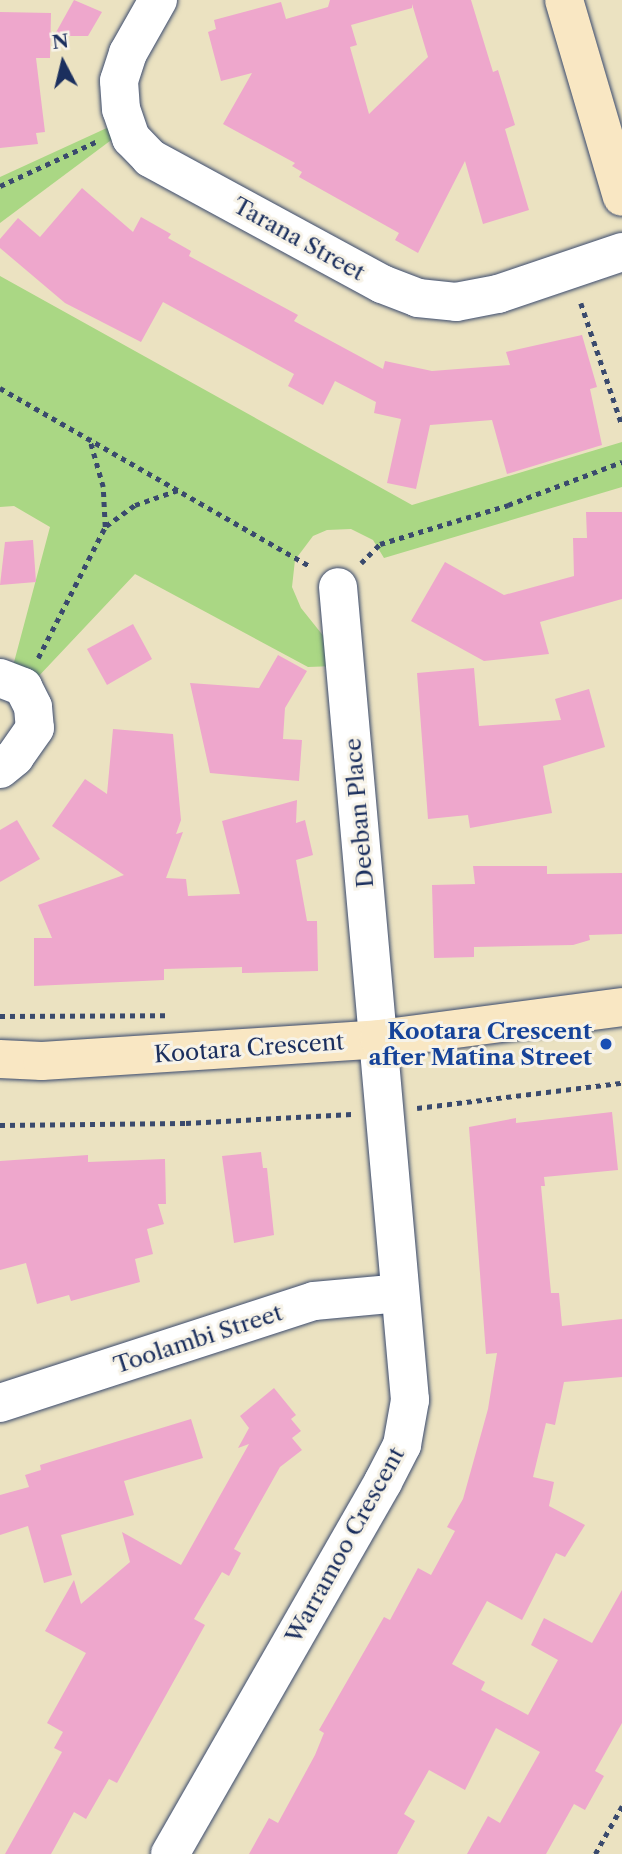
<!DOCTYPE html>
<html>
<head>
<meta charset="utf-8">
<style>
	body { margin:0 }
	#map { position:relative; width:622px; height:1854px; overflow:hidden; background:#ebe2c1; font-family:"Libre Caslon Text",serif }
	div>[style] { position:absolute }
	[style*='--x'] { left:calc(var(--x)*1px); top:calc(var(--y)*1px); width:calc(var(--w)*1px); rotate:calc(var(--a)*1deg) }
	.green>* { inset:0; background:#aad784 }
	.building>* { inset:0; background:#eea7cc }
	.path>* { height:4.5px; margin-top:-2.25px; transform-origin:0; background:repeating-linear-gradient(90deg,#3a4a6d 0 5px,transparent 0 10px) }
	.roads { filter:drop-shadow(0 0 2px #3a4a6d) drop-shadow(0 0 2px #3a4a6d) }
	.street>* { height:38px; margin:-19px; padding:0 19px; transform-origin:19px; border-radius:19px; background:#fff }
	.secondary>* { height:38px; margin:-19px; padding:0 19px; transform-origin:19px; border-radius:19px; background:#f9e7c3 }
	.dots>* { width:19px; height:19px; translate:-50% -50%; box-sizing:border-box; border:4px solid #f7f3e8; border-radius:50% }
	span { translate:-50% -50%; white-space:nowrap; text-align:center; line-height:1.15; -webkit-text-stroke:6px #f7f3e8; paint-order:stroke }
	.street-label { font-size:23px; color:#1b2f5e }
	.transit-label { font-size:23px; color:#164399; font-weight:700 }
	.right { translate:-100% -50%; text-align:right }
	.north { position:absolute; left:28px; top:28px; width:70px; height:70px; -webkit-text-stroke:5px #f7f3e8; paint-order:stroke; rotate:353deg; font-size:19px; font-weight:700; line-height:28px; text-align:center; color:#1b2f5e }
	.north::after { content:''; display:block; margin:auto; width:24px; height:32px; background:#1b2f5e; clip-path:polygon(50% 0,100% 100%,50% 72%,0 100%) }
</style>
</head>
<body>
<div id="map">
	<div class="green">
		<div style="clip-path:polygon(109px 127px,114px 138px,0 223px,0 177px)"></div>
		<div style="clip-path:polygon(0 276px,412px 505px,622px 442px,622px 487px,384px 558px,373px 540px,351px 529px,327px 530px,313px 536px,295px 560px,292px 587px,301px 608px,325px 638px,335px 666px,308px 667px,135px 574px,36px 679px,13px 666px,50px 527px,14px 506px,0 507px)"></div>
	</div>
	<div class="building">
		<div style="clip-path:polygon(74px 0,102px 12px,88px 36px,54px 36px)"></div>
		<div style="clip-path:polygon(evenodd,330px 0,471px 0,493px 72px,498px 70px,515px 125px,505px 129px,529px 210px,483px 224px,465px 161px,418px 253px,395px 240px,399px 233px,299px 177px,302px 172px,292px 166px,295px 163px,223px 124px,252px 73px,221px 81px,208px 32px,216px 29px,214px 20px,281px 2px,286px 19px,328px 7px,330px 0,412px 4px,428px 57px,369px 114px,350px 47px,357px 45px,351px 25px,412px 8px,412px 4px)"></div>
		<div style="clip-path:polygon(0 12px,51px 13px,50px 58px,36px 58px,45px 132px,36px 133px,38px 144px,0 148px)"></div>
		<div style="clip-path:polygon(82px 188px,133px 232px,141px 217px,171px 234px,168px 238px,191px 251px,189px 256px,298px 315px,294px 321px,383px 369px,385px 361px,432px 371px,510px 365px,506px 352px,582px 335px,597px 387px,590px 389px,602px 445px,507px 474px,492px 420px,430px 425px,416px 489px,387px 483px,401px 419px,374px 413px,376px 402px,335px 381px,323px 405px,288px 386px,294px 374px,163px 302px,141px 342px,65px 303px,0 248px,0 239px,18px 218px,40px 237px)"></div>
		<div style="clip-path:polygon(586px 512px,622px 512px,622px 599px,540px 622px,549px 654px,484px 661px,411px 621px,445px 562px,504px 595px,574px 576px,573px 538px,587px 538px)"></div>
		<div style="clip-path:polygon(33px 540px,36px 582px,0 585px,5px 542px)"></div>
		<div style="clip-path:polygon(133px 624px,152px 659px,107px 685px,87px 649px)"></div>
		<div style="clip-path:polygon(278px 655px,307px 671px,285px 708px,283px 739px,302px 740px,299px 781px,210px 773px,190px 683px,259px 688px)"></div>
		<div style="clip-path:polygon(474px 668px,479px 726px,561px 720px,555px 699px,589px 689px,605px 747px,543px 766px,552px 813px,470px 828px,468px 815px,428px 819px,417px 673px)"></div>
		<div style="clip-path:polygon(113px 729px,173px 734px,181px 820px,176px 834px,183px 832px,166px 878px,186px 879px,188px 896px,240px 894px,222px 821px,297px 800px,296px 823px,305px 820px,313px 855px,296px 860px,307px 921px,317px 921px,318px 971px,242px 973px,242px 967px,164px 969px,164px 980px,34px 986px,34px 938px,52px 938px,38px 905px,124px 875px,52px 826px,85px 779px,107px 794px)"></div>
		<div style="clip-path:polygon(17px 820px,40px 859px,0 882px,0 830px)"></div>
		<div style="clip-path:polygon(473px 866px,547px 866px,547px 874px,622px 873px,622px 934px,589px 935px,590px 940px,573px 945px,474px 947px,474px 957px,434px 958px,432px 885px,475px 884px)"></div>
		<div style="clip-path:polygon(612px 1112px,618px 1170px,544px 1177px,545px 1186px,541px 1186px,551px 1293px,559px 1293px,562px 1326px,622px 1319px,622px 1377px,564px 1382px,555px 1425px,546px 1423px,533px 1477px,554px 1482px,549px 1506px,585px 1525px,565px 1557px,556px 1553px,522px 1620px,487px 1601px,452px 1664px,485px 1682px,481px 1690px,528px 1715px,558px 1660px,531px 1645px,544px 1618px,592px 1643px,622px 1590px,622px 1723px,595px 1771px,604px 1776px,585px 1810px,574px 1804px,546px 1854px,467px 1854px,488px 1816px,500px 1823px,540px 1752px,496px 1728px,465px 1790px,429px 1770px,404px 1814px,415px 1821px,397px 1854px,249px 1854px,269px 1818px,278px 1823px,315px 1755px,324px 1733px,319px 1730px,384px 1617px,390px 1620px,418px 1568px,431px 1575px,455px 1531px,447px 1527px,463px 1499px,488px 1409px,497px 1353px,486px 1354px,469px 1127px,516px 1118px,516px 1123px)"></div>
		<div style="clip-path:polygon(261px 1152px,263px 1168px,267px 1168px,274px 1235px,234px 1243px,222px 1156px)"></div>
		<div style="clip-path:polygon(88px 1155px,88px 1162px,165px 1159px,166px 1204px,158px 1204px,164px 1224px,147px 1229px,153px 1254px,135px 1259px,140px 1282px,71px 1301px,69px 1295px,37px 1304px,26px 1263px,0 1270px,0 1161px)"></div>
		<div style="clip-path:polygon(274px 1388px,296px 1415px,291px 1419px,301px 1431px,292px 1438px,302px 1450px,280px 1467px,234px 1549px,241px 1553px,229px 1576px,222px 1572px,194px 1619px,205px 1625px,117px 1783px,109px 1779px,86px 1819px,74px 1812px,51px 1854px,5px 1854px,62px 1752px,54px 1748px,63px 1732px,47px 1723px,86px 1653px,45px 1631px,74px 1580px,81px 1604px,130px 1562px,122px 1532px,181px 1565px,249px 1444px,238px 1448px,249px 1428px,240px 1416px)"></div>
		<div style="clip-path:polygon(191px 1419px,203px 1458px,124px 1481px,134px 1515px,61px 1535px,72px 1575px,44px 1583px,28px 1526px,0 1535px,0 1495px,29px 1487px,25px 1475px,41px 1470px,40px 1465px)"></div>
	</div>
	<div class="path">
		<div style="--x:0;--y:186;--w:108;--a:-24.7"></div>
		<div style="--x:581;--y:303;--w:129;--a:71.4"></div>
		<div style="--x:0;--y:388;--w:357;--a:29.9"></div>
		<div style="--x:106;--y:526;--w:36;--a:-36"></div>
		<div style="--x:135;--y:505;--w:46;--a:-19.2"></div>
		<div style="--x:361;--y:563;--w:27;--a:-45"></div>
		<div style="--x:380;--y:544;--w:134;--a:-16.9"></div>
		<div style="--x:508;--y:505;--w:122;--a:-20.7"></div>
		<div style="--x:38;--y:658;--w:147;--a:-62.9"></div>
		<div style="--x:105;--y:527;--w:40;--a:-92.9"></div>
		<div style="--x:103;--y:487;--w:51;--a:-105.9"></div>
		<div style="--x:0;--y:1016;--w:167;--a:-0.3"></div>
		<div style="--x:417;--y:1108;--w:207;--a:-7"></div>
		<div style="--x:0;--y:1125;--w:186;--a:-0.6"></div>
		<div style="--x:186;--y:1123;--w:166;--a:-3.1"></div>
		<div style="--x:595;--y:1854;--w:55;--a:-60.6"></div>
	</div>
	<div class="roads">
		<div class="street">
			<div style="--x:158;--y:0;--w:61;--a:119.5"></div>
			<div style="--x:128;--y:53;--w:29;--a:108"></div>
			<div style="--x:119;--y:81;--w:28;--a:86"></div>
			<div style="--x:121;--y:109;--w:31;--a:71"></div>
			<div style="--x:131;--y:138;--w:28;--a:46"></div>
			<div style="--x:150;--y:158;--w:264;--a:28.5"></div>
			<div style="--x:382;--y:284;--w:39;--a:21"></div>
			<div style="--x:418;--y:298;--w:38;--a:6"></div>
			<div style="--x:456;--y:302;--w:43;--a:-10.8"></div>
			<div style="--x:498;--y:294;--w:131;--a:-18.7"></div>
			<div style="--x:0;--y:678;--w:25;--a:21"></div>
			<div style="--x:23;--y:687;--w:22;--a:63"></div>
			<div style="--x:33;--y:707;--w:21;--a:85"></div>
			<div style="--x:35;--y:728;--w:35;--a:125"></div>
			<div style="--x:15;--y:757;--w:19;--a:141"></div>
			<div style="--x:0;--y:1403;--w:330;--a:-18"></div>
			<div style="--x:314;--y:1301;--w:86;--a:-5.3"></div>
			<div style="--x:170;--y:1854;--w:429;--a:-60.2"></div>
			<div style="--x:383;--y:1482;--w:42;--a:-62.8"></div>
			<div style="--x:402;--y:1445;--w:46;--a:-79.9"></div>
			<div style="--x:410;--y:1400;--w:816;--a:-95.06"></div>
		</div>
		<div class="secondary">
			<div style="--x:564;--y:0;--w:205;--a:73.6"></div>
			<div style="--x:0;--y:1059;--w:42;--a:2.7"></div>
			<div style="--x:42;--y:1061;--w:338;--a:-3.7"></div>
			<div style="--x:379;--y:1039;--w:245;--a:-7.5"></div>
		</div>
	</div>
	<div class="dots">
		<div style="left:606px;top:1044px;background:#1a4fb4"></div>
	</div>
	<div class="street-label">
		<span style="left:299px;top:239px;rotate:29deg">Tarana Street</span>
		<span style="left:359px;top:813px;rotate:-95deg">Deeban Place</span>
		<span style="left:249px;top:1048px;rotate:-4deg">Kootara Crescent</span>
		<span style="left:198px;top:1339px;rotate:-18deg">Toolambi Street</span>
		<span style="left:345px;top:1545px;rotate:-61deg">Warramoo Crescent</span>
	</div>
	<div class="transit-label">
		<span class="right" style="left:592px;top:1044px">Kootara Crescent<br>after Matina Street</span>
	</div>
	<div class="north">N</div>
</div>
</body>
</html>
